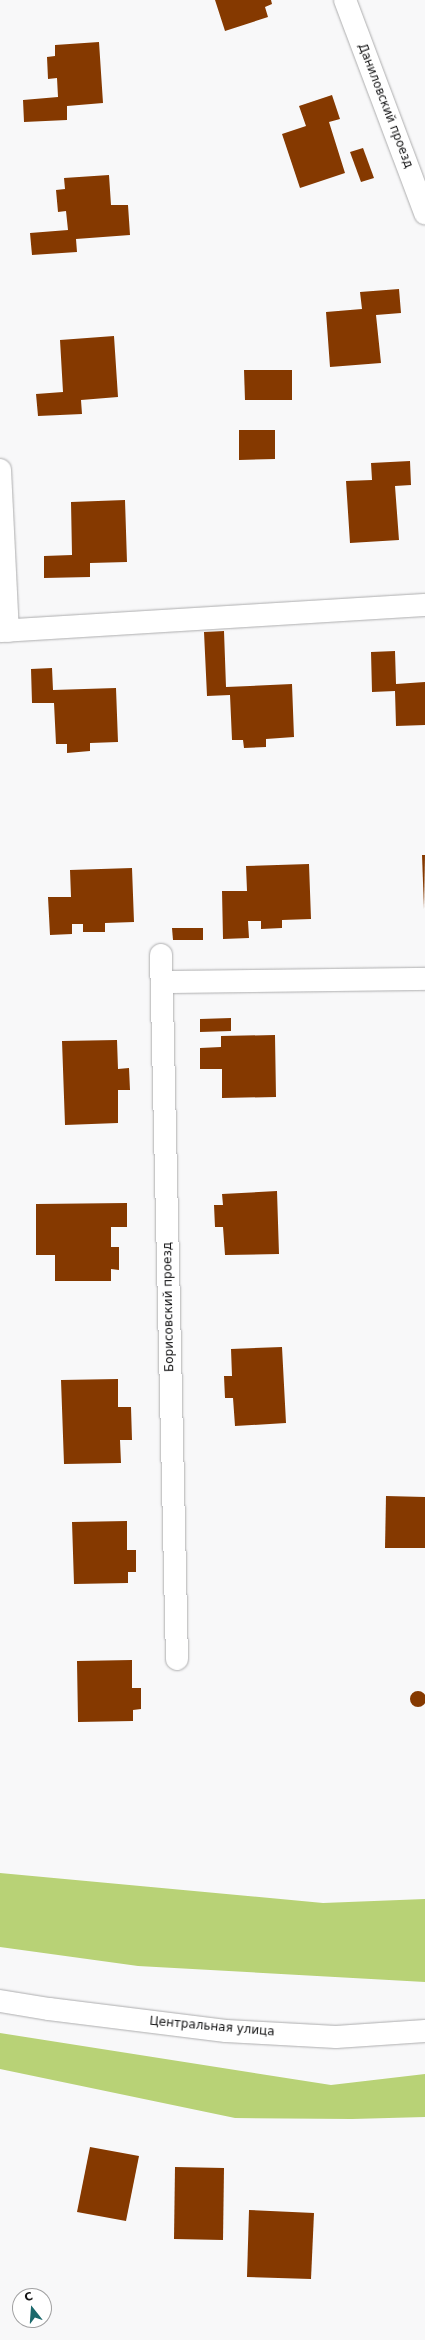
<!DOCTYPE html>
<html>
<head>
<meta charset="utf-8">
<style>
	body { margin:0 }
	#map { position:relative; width:425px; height:2340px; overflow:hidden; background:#f8f8f9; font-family:"DejaVu Sans",sans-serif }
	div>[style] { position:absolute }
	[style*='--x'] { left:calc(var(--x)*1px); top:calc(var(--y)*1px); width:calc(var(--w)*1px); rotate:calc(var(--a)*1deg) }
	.forest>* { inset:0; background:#b8d276 }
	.building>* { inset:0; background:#853900 }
	.round { border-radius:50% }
	.roads { filter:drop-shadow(0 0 1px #adadae) drop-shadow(0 0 1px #adadae) }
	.minor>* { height:22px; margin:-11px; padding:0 11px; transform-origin:11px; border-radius:11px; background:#fff }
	span { translate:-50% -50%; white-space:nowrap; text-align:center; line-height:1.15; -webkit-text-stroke:4px #fff; paint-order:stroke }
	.street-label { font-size:12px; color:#151516 }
	.north { position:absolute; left:12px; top:2288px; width:40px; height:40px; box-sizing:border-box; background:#fff; border:1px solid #a1a1a2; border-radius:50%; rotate:343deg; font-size:11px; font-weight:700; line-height:16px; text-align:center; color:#151516 }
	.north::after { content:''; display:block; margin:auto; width:14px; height:18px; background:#1c696c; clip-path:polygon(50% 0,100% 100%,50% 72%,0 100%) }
</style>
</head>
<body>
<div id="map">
	<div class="forest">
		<div style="clip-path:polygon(0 1873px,323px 1903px,425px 1899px,425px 1982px,138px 1966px,0 1947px)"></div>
		<div style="clip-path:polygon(0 2033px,331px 2085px,425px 2074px,425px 2117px,352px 2119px,235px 2118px,0 2069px)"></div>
	</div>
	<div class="building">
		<div style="clip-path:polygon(215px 0,271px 0,272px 4px,265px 7px,268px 17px,225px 31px)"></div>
		<div style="clip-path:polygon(99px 42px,103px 103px,67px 106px,67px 120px,24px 122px,23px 100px,58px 97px,57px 78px,48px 79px,47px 57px,55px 56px,55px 45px)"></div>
		<div style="clip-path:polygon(332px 95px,340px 119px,329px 122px,345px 173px,300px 188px,282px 134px,306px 126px,299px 106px)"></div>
		<div style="clip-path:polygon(363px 148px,374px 178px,361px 182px,350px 152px)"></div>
		<div style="clip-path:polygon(109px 175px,111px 205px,128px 205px,130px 235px,76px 239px,77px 252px,32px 255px,30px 233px,68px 230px,66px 211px,58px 212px,56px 190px,65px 189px,64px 178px)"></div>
		<div style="clip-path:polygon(399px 289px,401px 313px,376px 315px,381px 363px,330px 367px,326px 312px,362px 309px,360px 292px)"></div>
		<div style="clip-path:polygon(114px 336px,118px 397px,81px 400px,82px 414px,38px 416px,36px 394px,63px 392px,60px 340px)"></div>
		<div style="clip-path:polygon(244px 370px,292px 370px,292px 400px,245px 400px)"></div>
		<div style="clip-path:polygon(239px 430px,275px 430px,275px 459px,239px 460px)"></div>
		<div style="clip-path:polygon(410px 461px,411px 485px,395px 486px,399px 540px,350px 543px,346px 481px,372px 480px,371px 463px)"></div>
		<div style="clip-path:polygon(125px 500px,127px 562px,90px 563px,90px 577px,44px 578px,44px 556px,72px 555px,71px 502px)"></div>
		<div style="clip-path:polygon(224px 631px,226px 687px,292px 684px,294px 737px,266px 739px,266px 747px,244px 748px,243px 740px,232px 740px,230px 695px,207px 696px,204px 632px)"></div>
		<div style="clip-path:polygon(395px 651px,396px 684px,425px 682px,425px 725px,396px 726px,395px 691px,372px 692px,371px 652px)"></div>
		<div style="clip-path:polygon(52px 668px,53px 690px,116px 688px,118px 742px,90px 743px,90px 751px,67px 753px,67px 744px,56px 744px,54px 703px,32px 703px,31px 669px)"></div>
		<div style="clip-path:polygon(422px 855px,425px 855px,424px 909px)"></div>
		<div style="clip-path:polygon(309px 864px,311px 919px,282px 920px,282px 928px,261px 929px,261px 921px,248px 921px,249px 938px,223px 939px,222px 891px,247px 891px,246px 866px)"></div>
		<div style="clip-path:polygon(132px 868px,134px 922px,105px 923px,105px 932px,83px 932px,83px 924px,72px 924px,72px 934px,50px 935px,48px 897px,71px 897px,70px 870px)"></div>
		<div style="clip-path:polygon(172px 928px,203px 928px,203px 940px,173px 940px)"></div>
		<div style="clip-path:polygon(231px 1018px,231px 1031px,200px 1032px,200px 1019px)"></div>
		<div style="clip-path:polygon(275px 1035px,276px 1097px,222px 1098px,222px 1069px,200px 1069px,200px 1048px,221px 1047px,221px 1036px)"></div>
		<div style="clip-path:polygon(117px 1040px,118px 1069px,129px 1068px,130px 1090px,118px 1090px,118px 1123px,65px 1125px,62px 1041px)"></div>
		<div style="clip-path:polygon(277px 1191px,279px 1254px,225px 1255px,223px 1227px,215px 1227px,214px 1205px,223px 1205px,222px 1194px)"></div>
		<div style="clip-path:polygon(127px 1203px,127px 1227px,111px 1227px,111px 1247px,119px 1247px,119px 1270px,111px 1269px,111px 1281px,55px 1281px,55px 1255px,36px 1255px,36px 1204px)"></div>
		<div style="clip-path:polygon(282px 1347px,286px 1423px,235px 1426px,233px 1398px,225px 1398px,224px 1376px,232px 1376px,231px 1349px)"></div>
		<div style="clip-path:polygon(118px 1379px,118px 1407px,131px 1407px,132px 1440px,120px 1440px,121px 1463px,64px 1464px,61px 1380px)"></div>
		<div style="clip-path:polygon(386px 1496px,425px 1497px,425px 1548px,385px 1548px)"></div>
		<div style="clip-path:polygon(127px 1521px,127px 1550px,136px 1550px,136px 1572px,128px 1572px,128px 1583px,74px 1584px,72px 1522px)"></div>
		<div style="clip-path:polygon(132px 1660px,132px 1688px,141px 1688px,141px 1709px,133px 1710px,133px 1721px,78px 1722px,77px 1661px)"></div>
		<div class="round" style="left:410px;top:1691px;width:16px;height:16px"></div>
		<div style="clip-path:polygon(90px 2147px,139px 2156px,126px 2221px,77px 2212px)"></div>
		<div style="clip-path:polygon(175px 2167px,224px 2168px,223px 2240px,174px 2239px)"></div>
		<div style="clip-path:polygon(249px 2210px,314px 2213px,311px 2279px,247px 2277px)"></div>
	</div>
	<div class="roads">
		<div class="minor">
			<div style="--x:345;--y:0;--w:228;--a:69.4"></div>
			<div style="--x:0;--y:470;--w:161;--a:87.2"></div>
			<div style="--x:0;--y:631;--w:426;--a:-3.5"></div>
			<div style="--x:161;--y:955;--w:704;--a:88.7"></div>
			<div style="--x:162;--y:982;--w:263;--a:-0.7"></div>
			<div style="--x:0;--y:2001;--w:50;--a:9.3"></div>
			<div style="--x:49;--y:2009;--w:178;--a:7.1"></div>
			<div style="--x:226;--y:2031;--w:110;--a:3.1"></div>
			<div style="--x:336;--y:2037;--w:89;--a:-3.9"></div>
		</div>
	</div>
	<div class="street-label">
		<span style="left:385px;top:106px;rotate:69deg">Даниловский проезд</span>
		<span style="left:169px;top:1307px;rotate:-91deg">Борисовский проезд</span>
		<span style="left:212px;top:2027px;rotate:5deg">Центральная улица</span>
	</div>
	<div class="north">С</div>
</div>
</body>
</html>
